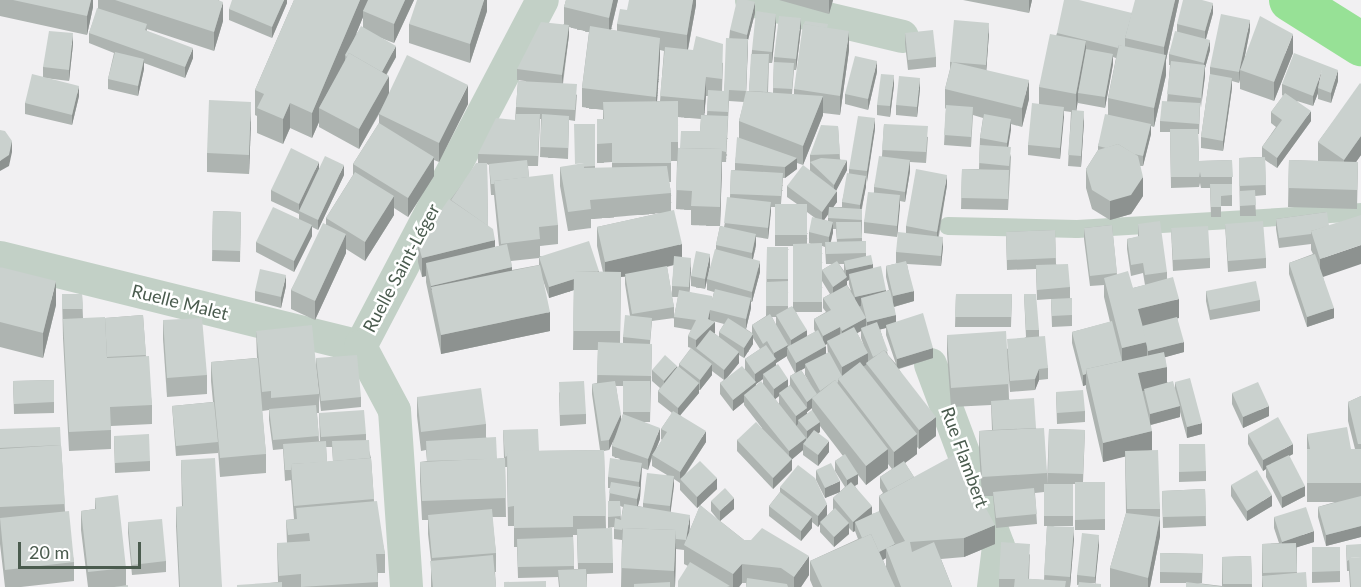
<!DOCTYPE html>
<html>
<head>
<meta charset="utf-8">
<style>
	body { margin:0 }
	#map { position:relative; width:1361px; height:587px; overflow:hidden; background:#f1f0f2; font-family:Lato,sans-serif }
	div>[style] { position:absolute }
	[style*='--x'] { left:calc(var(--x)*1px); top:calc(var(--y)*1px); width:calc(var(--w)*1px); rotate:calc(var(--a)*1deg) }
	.canal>* { height:44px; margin:-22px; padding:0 22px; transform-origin:22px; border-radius:22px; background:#97e196 }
	.service>* { height:18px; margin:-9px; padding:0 9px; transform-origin:9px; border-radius:9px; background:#c2d0c6 }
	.minor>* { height:33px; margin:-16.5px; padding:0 16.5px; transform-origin:16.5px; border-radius:16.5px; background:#c2d0c6 }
	.wall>* { inset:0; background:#aeb4b1 }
	.shaded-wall>* { inset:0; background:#8d9290 }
	.building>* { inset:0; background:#cad1ce }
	span { translate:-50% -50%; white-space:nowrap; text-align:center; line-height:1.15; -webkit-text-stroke:5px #fff; paint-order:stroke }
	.street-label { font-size:18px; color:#4a5b4e }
	.scale { position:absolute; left:18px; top:542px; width:123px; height:27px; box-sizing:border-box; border:3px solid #4a5b4e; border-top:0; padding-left:8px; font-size:18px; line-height:21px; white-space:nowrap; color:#4a5b4e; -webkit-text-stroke:4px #fff; paint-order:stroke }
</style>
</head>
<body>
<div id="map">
	<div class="canal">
		<div style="--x:1291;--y:0;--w:83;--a:32.2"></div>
	</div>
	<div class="service">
		<div style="--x:948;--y:226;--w:129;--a:1.3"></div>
		<div style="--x:1077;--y:229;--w:285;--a:-3.4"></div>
	</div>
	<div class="minor">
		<div style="--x:751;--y:0;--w:155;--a:13.4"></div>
		<div style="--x:0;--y:257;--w:371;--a:13.9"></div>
		<div style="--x:360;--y:346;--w:391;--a:-62.3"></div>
		<div style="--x:360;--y:346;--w:72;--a:62"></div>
		<div style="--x:394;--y:410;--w:177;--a:86.1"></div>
		<div style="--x:930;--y:364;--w:194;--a:69.5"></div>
		<div style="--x:998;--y:546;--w:41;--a:97"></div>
	</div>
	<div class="wall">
		<div style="clip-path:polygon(0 0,93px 0,93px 7px,87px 35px,0 16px)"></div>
		<div style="clip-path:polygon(98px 0,219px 0,223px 21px,214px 51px,147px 29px,147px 31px,193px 58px,185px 78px,144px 63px,144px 69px,138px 96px,108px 89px,108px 79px,114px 53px,89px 43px,89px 33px,98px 8px)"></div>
		<div style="clip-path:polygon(287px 0,287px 3px,272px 38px,229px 20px,229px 9px)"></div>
		<div style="clip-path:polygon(evenodd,294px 0,414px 0,394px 43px,381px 38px,396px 57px,387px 74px,389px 93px,468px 104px,439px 162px,434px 160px,434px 176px,408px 217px,394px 208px,394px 215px,365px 261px,346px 249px,346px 253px,315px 320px,291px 309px,291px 290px,326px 224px,326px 218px,353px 175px,353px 164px,379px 123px,379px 114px,382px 109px,359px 149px,319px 127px,319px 122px,312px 138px,290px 128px,283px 144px,257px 133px,257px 116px,255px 115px,255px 90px,294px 0,363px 17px,363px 27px,356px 34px,363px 17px)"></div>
		<div style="clip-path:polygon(487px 0,487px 11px,470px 63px,409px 43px,409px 24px)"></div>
		<div style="clip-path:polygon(evenodd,566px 0,618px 0,611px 30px,617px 31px,617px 24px,627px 10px,696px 0,696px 5px,688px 50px,723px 63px,722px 91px,724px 91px,730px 30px,755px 13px,748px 40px,746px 91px,749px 91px,752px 50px,776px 24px,772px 63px,769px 63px,768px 92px,773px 93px,774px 57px,801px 29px,796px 70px,794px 70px,792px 94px,794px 94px,794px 89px,828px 28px,849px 50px,840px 115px,823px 113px,823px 115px,803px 165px,797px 163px,797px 169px,785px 178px,783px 178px,781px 204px,797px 204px,787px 197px,787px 186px,810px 171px,810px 155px,838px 126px,840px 159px,847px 170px,836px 190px,837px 202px,833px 207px,842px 207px,842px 202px,849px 173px,849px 169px,875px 129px,862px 209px,862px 241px,866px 241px,866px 256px,886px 291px,889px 290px,886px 277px,886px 266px,899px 263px,896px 263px,896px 252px,906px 233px,906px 226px,947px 185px,939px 236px,943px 247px,941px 266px,907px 264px,914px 301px,894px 307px,896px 322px,933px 358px,899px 369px,936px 436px,919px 449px,917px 447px,917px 454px,905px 463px,914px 477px,995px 544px,964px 557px,941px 559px,952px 587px,813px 587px,810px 580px,810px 561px,858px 539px,855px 531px,853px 532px,849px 528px,849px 534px,834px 547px,820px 532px,820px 524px,818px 527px,812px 522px,812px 528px,801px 541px,769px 516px,769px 506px,780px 492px,780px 487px,827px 515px,826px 517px,833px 510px,833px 498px,845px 487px,835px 471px,835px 461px,843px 456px,820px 426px,820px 432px,818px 433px,829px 452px,818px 466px,803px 455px,803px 450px,792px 459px,792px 470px,773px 489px,737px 451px,737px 440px,762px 428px,744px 405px,744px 402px,733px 411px,720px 394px,720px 383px,724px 380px,712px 371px,712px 375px,700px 390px,699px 390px,699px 393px,680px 415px,706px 442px,685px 475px,717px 489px,700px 505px,719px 521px,711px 511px,711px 501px,734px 509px,720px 521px,744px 540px,809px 575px,801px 587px,746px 587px,746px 583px,742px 583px,739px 587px,678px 587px,688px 566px,684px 564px,684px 550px,676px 549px,675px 587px,621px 587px,622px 540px,614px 539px,614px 527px,608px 528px,608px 501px,609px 501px,610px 488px,608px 488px,608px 477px,620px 459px,612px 456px,612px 446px,614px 438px,609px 450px,604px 451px,606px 528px,613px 563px,613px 573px,587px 574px,587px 587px,559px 587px,558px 577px,518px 578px,517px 547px,514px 547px,514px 526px,508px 526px,507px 467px,505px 467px,506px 517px,492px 517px,496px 553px,496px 572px,495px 572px,496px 587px,431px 587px,431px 561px,428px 534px,428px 520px,422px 520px,420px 481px,420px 462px,427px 461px,426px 450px,421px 451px,417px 416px,417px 397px,486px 424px,486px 437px,497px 459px,504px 458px,503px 430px,539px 451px,600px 450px,592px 394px,592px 384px,597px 383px,598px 350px,573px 350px,574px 290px,549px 298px,543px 280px,550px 331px,441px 354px,426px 282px,426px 276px,422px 277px,418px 262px,418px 243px,478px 163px,478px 154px,515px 120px,518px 81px,533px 82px,517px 80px,517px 69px,564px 24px,564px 7px,566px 0,569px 27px,589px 32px,582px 88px,582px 107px,603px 110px,603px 119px,597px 119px,597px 163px,612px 162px,612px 168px,595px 168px,595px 166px,560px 167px,560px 186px,568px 231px,591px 228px,591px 219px,661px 213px,597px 227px,597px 246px,603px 272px,599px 272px,540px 256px,540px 246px,558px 244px,558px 225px,529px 177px,528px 166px,538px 166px,540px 119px,541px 119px,540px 157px,568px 159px,569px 120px,575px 121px,577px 95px,563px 84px,569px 35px,569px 27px,566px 0,660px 50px,664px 51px,660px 101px,657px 101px,660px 50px,566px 0,706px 96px,708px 96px,707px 115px,704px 115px,706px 96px,566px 0,729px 101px,744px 102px,739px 121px,739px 138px,735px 163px,735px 170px,731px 170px,730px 197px,724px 227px,720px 226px,722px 162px,726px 162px,729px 101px,566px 0,678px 117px,701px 119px,700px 131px,680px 148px,678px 148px,678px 117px,566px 0,671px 161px,677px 161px,676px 209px,691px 210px,691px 225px,720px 226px,716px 245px,716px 250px,708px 276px,710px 265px,691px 276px,691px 286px,705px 289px,707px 280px,707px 290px,714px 292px,712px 300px,689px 292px,691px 268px,682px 257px,671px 211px,671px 193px,669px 182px,671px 182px,671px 161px,566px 0,487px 164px,489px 165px,491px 195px,494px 195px,499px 246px,495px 247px,488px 226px,487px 164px,566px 0,771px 207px,775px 207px,775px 246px,793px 246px,793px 307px,788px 308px,788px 247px,767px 247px,766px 316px,752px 325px,752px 333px,746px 329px,751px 308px,751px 302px,752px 302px,760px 272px,753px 259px,756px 245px,756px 237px,768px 239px,771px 207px,566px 0,807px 212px,815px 218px,809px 232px,809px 243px,811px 244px,807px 244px,807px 212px,566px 0,828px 213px,828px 221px,824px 220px,828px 213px,566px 0,833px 229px,836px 229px,837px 242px,831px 242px,833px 229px,566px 0,822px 246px,825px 247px,826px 264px,832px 264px,822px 270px,822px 281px,830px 294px,823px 298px,823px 308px,826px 312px,814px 319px,814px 329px,815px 332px,807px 336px,796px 312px,822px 312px,822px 246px,566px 0,539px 258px,539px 265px,512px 270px,511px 261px,539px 258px,566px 0,839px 264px,844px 264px,844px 271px,839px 264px,566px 0,674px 265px,672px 286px,672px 296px,667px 267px,674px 265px,566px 0,621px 277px,625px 277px,625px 284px,630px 316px,623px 337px,623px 343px,620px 343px,621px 277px,566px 0,849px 280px,849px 284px,851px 291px,847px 285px,847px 281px,849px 280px,566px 0,672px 297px,678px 297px,674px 317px,674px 327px,691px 330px,688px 336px,688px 347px,691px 348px,679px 364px,679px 367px,677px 368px,652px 370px,652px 381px,660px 388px,658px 391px,658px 402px,672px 413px,661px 429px,661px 439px,662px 440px,655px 452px,660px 439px,644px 422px,650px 422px,652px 344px,650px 344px,652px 321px,674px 318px,674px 307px,672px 297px,566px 0,772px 317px,776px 317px,776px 325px,772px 317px,566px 0,713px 321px,724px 324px,719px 332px,719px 337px,714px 333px,713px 321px,566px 0,886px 328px,886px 335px,896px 364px,888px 355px,880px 329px,886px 328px,566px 0,861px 331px,861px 338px,864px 346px,857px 333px,861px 331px,566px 0,753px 338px,760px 349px,745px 359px,745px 369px,727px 378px,739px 363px,739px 355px,744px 358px,753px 344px,753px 338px,566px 0,827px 344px,828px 353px,826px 354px,825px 345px,827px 344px,566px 0,787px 356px,787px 358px,795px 373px,790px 376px,790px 385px,788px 387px,776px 366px,776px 363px,787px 356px,566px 0,805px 368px,805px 375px,811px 385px,801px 370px,805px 368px,566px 0,763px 379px,763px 384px,756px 385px,756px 384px,763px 379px,566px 0,616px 386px,623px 386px,623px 414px,621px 421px,616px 386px,566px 0,779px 396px,779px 404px,775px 399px,779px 396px,566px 0,812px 408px,812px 411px,807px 414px,807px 412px,812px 408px,566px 0,652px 458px,652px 466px,667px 475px,643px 503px,643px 507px,638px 506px,640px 498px,642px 468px,648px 470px,652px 458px,566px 0,888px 464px,892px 469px,880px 477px,880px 488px,883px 493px,879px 496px,879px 512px,872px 514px,855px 486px,858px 484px,858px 475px,866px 485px,888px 468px,888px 464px,566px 0,674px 479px,680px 483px,680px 482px,680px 490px,697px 508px,700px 506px,689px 532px,690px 526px,670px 512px,674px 479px,566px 0,620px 506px,623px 507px,621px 520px,620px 506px,566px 0,573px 535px,577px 535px,578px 569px,574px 569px,573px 535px,566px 0,886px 558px,886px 567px,889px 575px,883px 560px,886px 558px)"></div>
		<div style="clip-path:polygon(779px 0,833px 0,829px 14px)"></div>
		<div style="clip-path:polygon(963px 0,1032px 0,1029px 13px)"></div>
		<div style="clip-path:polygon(1179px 0,1166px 60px,1166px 75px,1154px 127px,1151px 126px,1151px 134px,1143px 166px,1140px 166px,1143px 196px,1131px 214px,1110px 220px,1092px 209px,1086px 188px,1086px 169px,1098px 150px,1098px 146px,1108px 114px,1108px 98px,1116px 58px,1113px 57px,1113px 64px,1105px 108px,1078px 103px,1078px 100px,1076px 110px,1084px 121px,1081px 167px,1068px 166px,1071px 112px,1064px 111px,1060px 159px,1028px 155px,1028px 145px,1039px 104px,1039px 87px,1057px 33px)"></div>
		<div style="clip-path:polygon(1213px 13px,1206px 39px,1210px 50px,1205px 68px,1205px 76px,1200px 108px,1199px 134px,1198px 134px,1199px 161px,1232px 160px,1232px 206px,1221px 206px,1221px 217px,1211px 217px,1210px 188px,1201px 188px,1200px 183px,1199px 187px,1171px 188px,1170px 132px,1160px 132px,1160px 121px,1167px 102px,1170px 65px,1169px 65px,1169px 54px,1177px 32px,1177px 24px)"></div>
		<div style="clip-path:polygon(1250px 30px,1245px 56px,1293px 53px,1274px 101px,1240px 89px,1240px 80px,1239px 83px,1232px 81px,1232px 88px,1223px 151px,1201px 148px,1201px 137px,1210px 74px,1210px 67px)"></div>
		<div style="clip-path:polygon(905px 33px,936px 57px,936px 67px,908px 70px,905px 44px)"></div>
		<div style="clip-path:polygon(989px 33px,986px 70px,1029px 99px,1022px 127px,1011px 124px,1008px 147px,1011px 157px,1008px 210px,961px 209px,962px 169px,979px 169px,980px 138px,983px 118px,973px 115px,971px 147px,944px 145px,946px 109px,945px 108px,945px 89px,950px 69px,950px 62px)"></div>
		<div style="clip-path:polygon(73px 44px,69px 81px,45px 78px,79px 96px,72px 125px,25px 114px,25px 103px,43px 77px,43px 67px)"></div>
		<div style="clip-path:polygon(877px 72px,868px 110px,845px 104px,845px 94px)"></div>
		<div style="clip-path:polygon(1338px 81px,1331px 103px,1318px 99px,1318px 93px,1313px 106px,1297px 101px,1311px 121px,1277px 168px,1265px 160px,1266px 195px,1255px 196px,1256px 216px,1240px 216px,1239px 158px,1262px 157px,1262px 147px,1276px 127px,1271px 123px,1271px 112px,1283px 96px,1282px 95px,1282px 84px)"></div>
		<div style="clip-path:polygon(1361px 84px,1361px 155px,1356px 162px,1358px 162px,1357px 209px,1288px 207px,1289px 160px,1318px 161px,1318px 142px)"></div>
		<div style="clip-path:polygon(894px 85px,890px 117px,877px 115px,877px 105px)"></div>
		<div style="clip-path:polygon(920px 89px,917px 117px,896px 115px,896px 105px)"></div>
		<div style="clip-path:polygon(251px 121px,249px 174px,207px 172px,207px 153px)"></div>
		<div style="clip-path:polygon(884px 124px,928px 137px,926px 163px,910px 162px,910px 171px,905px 202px,900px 201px,897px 237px,864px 233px,864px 222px,874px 192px,874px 187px,882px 156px)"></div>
		<div style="clip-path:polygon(319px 168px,344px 175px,318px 230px,312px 227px,312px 236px,294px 272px,256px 252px,256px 242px,299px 219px,299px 214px,271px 201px,271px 190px)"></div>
		<div style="clip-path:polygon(213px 211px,241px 212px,240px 262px,212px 261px)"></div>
		<div style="clip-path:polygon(1327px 212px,1323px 277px,1334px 318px,1307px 327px,1289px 274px,1289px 263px,1313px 254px,1311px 250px,1311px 244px,1279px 248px,1276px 229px,1276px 219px)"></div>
		<div style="clip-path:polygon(1138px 224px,1167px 272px,1167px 278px,1179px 318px,1177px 318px,1184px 352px,1165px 357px,1167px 382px,1175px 388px,1175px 382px,1202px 434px,1187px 438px,1180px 412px,1180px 417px,1151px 425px,1152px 450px,1160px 509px,1160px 536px,1150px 587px,1110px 587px,1110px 568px,1126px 513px,1125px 456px,1103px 462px,1086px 388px,1086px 385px,1083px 386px,1072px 343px,1072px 332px,1110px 322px,1104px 297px,1104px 285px,1090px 286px,1084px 239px,1084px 228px,1112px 225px,1117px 275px,1133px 288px,1145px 285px,1143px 273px,1131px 276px,1127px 249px,1127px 239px,1138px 237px)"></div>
		<div style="clip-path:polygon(1225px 224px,1266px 258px,1266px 268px,1228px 272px)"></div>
		<div style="clip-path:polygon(1171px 228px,1210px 258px,1210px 268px,1173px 271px)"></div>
		<div style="clip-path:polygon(1055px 230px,1056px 264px,1070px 287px,1070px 298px,1072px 298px,1072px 326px,1052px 327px,1051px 299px,1037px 300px,1036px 269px,1007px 270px,1006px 232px)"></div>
		<div style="clip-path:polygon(0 267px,56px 305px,43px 358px,0 347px)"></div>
		<div style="clip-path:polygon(286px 286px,281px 308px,255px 301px,255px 291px)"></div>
		<div style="clip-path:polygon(1206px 291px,1260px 300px,1260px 311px,1210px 320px,1206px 301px)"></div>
		<div style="clip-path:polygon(62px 294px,82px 294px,83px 318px,105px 318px,143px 315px,146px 357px,152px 405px,152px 424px,111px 426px,111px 449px,69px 451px,63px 338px)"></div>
		<div style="clip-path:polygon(956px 294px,1012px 294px,1011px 327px,955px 327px)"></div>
		<div style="clip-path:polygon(1024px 294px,1039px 330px,1039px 336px,1048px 368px,1048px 379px,1039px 380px,1035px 390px,1010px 392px,1008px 368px,1009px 399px,1036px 428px,1047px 473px,1047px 484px,1049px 429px,1085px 430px,1083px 482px,1105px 482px,1105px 530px,1075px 530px,1075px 484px,1073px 484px,1073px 526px,1053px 526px,1074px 538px,1070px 587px,999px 587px,999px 579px,1030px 554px,1029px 579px,1044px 580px,1047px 526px,1044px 526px,1044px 492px,1035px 493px,1037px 524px,996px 528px,993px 496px,982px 496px,979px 450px,979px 431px,992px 430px,991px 405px,951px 407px,947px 354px,947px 335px,1007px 349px,1026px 337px)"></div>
		<div style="clip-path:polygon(163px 320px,207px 375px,207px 394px,167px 397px,163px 339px)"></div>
		<div style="clip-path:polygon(evenodd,256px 331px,319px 394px,319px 413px,317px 413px,319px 441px,320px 441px,319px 413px,366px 434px,366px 440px,371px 458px,374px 501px,385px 554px,385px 573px,378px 573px,378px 587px,237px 587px,278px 582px,277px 543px,287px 543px,286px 520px,294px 519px,291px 480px,285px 481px,283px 449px,273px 450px,269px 420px,269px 410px,262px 411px,266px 454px,266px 473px,220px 477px,218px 450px,218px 453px,176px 456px,172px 406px,213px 402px,211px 381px,211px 362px,257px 358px,256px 331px,326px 447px,332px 447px,333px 461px,327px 462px,326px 447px)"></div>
		<div style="clip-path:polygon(316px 358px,361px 397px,361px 407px,321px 411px,316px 369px)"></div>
		<div style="clip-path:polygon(54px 380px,54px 413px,14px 414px,13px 381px)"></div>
		<div style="clip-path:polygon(559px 392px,586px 414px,586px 424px,560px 426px)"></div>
		<div style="clip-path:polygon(1056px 392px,1085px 411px,1085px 422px,1057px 424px)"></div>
		<div style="clip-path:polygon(1232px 393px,1269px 416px,1243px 428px,1232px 404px)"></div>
		<div style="clip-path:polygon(1361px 396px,1361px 537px,1326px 546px,1318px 517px,1318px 507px,1335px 502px,1307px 502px,1307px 434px,1351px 449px,1355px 449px,1348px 421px,1348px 402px)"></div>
		<div style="clip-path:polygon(0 429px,61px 445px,65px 511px,74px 562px,74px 581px,21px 587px,5px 587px,0 544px)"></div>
		<div style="clip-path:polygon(1248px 434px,1293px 454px,1289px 456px,1305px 496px,1282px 508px,1266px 477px,1266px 469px,1263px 471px,1248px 444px)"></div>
		<div style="clip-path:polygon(114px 436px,150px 461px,150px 471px,115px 473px)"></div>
		<div style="clip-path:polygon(1179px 444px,1206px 471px,1206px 481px,1179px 482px)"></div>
		<div style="clip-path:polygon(181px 460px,222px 587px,179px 587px,176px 526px,176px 507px,182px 507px)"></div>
		<div style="clip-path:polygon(816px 470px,840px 492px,825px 498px,816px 480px)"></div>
		<div style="clip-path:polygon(1231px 485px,1272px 506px,1247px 521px,1231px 496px)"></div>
		<div style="clip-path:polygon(1205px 489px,1206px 526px,1163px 528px,1162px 491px)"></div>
		<div style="clip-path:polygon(95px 498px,126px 568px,126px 585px,128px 587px,88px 587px,81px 530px,81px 511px,95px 509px)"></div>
		<div style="clip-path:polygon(1274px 517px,1314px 542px,1297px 547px,1297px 573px,1307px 587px,1262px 587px,1262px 544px,1279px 543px,1274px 528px)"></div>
		<div style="clip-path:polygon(128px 522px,166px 561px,166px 572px,132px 575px,128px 533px)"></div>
		<div style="clip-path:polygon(1099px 545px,1095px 583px,1077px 585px,1077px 575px)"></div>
		<div style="clip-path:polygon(1346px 545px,1361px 587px,1350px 587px,1349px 571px,1347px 571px)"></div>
		<div style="clip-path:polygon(1312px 547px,1340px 547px,1340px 582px,1312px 583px)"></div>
		<div style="clip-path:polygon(1160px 553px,1203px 554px,1202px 583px,1197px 583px,1222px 586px,1222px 557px,1251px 556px,1252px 587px,1186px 587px,1186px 583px,1160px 583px)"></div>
	</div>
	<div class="shaded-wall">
		<div style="clip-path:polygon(91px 0,93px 0,93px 7px,87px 35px,87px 16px)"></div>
		<div style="clip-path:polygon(284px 0,287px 0,287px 3px,272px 38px,272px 27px)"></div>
		<div style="clip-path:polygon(360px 0,371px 0,363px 11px,363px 17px,347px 56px,345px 55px,345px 62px,319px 108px,319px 122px,312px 138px,312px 113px)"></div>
		<div style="clip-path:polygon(405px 0,414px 0,394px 43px,394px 24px)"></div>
		<div style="clip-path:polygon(484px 0,487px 0,487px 11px,470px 63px,470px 44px)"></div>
		<div style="clip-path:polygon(613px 0,618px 0,609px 37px,609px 18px)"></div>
		<div style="clip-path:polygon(693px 0,696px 0,696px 5px,687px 54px,687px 35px)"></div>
		<div style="clip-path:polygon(829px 0,833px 0,829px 14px)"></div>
		<div style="clip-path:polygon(1029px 0,1032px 0,1029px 13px)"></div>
		<div style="clip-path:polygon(1175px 0,1179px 0,1166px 60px,1166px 75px,1154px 127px,1154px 108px,1164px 61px,1164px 47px)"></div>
		<div style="clip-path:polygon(223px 2px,223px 21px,214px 51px,214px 32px)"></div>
		<div style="clip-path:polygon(755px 2px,755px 13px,748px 40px,746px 102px,747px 35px)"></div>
		<div style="clip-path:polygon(1213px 3px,1213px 13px,1205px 42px,1205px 31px)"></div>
		<div style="clip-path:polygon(776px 14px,776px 24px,772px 63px,772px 52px)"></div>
		<div style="clip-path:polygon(801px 18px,801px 29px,796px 70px,796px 59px)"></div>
		<div style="clip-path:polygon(1250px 20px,1250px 30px,1242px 70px,1240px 70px,1239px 83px,1239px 72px)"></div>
		<div style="clip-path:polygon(989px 23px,989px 33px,986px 75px,986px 65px)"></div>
		<div style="clip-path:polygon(569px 25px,569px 35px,562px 85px,562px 75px)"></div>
		<div style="clip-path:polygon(849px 31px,849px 50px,840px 115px,840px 96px)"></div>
		<div style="clip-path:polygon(73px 33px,73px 44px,69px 81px,69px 70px)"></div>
		<div style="clip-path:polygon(1293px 34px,1293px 53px,1274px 101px,1274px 82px)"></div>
		<div style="clip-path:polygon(660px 38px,660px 58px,656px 116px,656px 97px)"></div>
		<div style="clip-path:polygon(1210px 40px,1210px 50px,1205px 68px,1205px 76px,1201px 108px,1204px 63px)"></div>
		<div style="clip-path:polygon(1086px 41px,1086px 60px,1078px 93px,1078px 100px,1076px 113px,1076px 94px)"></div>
		<div style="clip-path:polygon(396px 46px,396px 57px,380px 85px,380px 75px)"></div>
		<div style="clip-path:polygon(193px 48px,193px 58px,185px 78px,185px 67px)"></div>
		<div style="clip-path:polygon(1113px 54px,1113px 64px,1105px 108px,1105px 97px)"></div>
		<div style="clip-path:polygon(144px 59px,144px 69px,138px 96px,138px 86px)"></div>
		<div style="clip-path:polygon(877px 61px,877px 72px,868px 110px,868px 99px)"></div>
		<div style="clip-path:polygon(1322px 70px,1318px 88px,1318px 93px,1313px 106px,1313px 96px)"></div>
		<div style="clip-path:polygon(1338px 70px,1338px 81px,1331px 103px,1331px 93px)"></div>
		<div style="clip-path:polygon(894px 75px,894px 85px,890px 117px,890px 106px)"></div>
		<div style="clip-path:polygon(389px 76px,389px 95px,359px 149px,359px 129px)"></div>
		<div style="clip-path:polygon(706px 77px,706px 96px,704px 119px,704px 100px)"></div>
		<div style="clip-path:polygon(920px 78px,920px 89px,917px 117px,917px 107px)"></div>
		<div style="clip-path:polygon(1232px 78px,1232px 88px,1223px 151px,1223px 141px)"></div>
		<div style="clip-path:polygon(1029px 80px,1029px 99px,1022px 127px,1022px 108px)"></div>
		<div style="clip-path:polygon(468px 85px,468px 104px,439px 162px,439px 143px)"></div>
		<div style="clip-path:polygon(79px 86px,79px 96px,72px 125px,72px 115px)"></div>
		<div style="clip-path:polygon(823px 96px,823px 115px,803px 165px,803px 146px)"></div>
		<div style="clip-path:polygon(251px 102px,251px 121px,249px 174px,249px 155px)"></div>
		<div style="clip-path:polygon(290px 103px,290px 128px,283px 144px,283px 119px)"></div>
		<div style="clip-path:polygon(1064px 107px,1064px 117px,1060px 159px,1060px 148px)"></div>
		<div style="clip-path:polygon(1084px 111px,1084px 121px,1081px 167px,1081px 156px)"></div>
		<div style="clip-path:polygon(1311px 111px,1311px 121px,1277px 168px,1277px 158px)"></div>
		<div style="clip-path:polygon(875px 118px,875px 129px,867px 182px,867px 171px)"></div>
		<div style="clip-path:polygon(1011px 119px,1011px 130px,1007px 154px,1007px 143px)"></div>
		<div style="clip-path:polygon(1151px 124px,1151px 134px,1143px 166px,1143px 156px)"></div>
		<div style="clip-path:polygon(1361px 136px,1361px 155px,1344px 179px,1344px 160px)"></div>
		<div style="clip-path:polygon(12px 141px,12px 152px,9px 166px,0 171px,0 161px)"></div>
		<div style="clip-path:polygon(722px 149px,722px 168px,720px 226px,720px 207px)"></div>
		<div style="clip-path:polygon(434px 157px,434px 176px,408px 217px,408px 198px)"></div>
		<div style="clip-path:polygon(797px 158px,797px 169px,785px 178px,785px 167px)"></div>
		<div style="clip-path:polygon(847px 160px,847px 170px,834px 195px,837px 191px,837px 202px,822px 223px,822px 212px,834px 195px,834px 185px)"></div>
		<div style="clip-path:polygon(910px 160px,910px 171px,905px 202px,905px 192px)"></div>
		<div style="clip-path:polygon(319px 162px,319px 172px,299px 211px,299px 214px,299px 204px)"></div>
		<div style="clip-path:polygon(344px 165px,344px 175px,318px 230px,318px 220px)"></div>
		<div style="clip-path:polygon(947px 175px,947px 185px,937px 242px,937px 232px)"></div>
		<div style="clip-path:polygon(866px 176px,866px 187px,860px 216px,860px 205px)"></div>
		<div style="clip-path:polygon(1143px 177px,1143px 196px,1131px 214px,1110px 220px,1110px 201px)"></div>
		<div style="clip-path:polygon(900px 195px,900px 206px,897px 237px,897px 226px)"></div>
		<div style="clip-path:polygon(394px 196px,394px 215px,365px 261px,365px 242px)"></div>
		<div style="clip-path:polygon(771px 202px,771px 212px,768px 239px,768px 228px)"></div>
		<div style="clip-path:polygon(833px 222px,833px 233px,829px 248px,829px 237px)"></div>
		<div style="clip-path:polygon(312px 225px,312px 236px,294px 272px,294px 261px)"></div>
		<div style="clip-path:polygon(346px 234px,346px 253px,315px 320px,315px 301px)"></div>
		<div style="clip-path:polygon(756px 234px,756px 245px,752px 263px,752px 253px)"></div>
		<div style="clip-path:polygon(943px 237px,943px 247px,941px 266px,941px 256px)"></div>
		<div style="clip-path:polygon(495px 240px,495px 259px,426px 263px,426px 276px,422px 277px,422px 258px)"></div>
		<div style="clip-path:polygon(682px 244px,682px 263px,621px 277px,620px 350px,621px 277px,605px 281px,605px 262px)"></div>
		<div style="clip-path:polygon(1361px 245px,1361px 264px,1320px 278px,1320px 259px)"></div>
		<div style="clip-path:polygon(710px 254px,710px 265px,705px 289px,705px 279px)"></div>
		<div style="clip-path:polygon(691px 258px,691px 268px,689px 298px,689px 287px)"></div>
		<div style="clip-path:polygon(760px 261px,760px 272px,752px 302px,752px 292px)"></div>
		<div style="clip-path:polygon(873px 264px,873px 275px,849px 274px,849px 280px,847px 281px,847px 288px,833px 297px,833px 287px,846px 278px,846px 270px)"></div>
		<div style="clip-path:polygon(512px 267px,512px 286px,431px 290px,431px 286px)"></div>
		<div style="clip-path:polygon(599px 271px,599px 282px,549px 298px,549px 287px)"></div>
		<div style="clip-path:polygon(286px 275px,286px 286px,281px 308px,281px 297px)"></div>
		<div style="clip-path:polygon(56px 281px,56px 305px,43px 358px,43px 333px)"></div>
		<div style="clip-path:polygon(886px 290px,886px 300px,861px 298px,861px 306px,855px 308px,855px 297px)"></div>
		<div style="clip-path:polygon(914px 291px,914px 301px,893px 307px,893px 296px)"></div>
		<div style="clip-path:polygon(751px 298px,751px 308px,746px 329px,746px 319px)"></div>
		<div style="clip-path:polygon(1179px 299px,1179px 318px,1138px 328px,1138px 309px)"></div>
		<div style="clip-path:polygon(1334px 308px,1334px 318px,1307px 327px,1307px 317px)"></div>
		<div style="clip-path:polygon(710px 310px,710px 320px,715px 322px,715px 333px,696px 348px,696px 340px,708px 319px)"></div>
		<div style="clip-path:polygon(550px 312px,550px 331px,441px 354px,441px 335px)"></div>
		<div style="clip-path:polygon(896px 315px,896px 325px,886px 325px,886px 328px,867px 333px,867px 322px)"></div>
		<div style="clip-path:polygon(866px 318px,866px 329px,861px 328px,861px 331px,842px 341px,842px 331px)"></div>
		<div style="clip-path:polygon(840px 327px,840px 337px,827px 341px,827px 344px,823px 346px,823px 336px)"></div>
		<div style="clip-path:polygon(807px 330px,807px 341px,791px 350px,791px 340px)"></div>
		<div style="clip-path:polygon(753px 334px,753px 344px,744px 358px,744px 348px)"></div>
		<div style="clip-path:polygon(1147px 342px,1147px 361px,1122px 365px,1122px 348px)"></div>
		<div style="clip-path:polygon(1184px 342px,1184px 352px,1148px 362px,1148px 351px)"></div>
		<div style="clip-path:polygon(788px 345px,788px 350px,787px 347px,787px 356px,776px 363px,776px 370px,763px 374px,763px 379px,756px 384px,756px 392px,744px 395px,744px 402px,733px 411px,733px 400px,755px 382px,755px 374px,774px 361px,774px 353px)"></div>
		<div style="clip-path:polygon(826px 346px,826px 356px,805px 364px,805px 368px,796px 373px,796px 363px)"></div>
		<div style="clip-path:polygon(933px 348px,933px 358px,897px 369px,897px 359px)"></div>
		<div style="clip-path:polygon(739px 352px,739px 363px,724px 381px,724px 370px)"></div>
		<div style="clip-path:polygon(868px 353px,868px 364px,866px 363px,866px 365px,842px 377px,842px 367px)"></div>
		<div style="clip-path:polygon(712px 364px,712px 375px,700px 390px,700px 380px)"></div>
		<div style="clip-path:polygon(677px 366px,677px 376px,664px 391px,664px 381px)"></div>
		<div style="clip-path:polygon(1167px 367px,1167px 386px,1138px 392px,1138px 373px)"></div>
		<div style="clip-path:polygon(1039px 369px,1039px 380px,1035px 390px,1035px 379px)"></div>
		<div style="clip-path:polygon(1086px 374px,1086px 385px,1083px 386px,1083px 375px)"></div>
		<div style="clip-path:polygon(788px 379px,788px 390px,779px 393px,779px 396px,774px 400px,774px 389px)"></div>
		<div style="clip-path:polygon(699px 383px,699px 393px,678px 418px,678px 408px)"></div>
		<div style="clip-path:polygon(812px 398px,812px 408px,807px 412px,807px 418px,798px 420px,798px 424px,796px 426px,796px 416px,807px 408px,807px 402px)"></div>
		<div style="clip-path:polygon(1180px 406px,1180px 417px,1150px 425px,1150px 414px)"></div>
		<div style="clip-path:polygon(1269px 406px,1269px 416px,1243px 428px,1243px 417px)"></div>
		<div style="clip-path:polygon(621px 414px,621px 424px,609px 450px,609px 440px)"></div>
		<div style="clip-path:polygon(936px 417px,936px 436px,919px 449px,919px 430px)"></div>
		<div style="clip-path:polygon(820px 422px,820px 432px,807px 442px,807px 431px)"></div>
		<div style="clip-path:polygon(1202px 423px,1202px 434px,1187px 438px,1187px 427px)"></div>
		<div style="clip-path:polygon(660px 428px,660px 439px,653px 456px,652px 455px,648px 470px,648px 459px)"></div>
		<div style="clip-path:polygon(706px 431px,706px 442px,681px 480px,680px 479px,680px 483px,680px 472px)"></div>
		<div style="clip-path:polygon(1152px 431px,1152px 450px,1103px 462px,1103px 443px)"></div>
		<div style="clip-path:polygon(917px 434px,917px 454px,894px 471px,894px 452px)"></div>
		<div style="clip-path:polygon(806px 438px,806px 446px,803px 444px,803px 450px,789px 462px,789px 451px)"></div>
		<div style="clip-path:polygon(829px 441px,829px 452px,818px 466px,818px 455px)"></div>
		<div style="clip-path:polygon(1293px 444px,1293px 454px,1267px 468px,1266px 466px,1266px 469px,1263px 471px,1263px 460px)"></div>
		<div style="clip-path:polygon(888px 449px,888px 468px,866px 485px,866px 466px)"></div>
		<div style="clip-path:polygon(792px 459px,792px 470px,773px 489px,773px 478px)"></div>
		<div style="clip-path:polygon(642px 463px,640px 498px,637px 509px,637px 499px,639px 490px,639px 482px)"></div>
		<div style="clip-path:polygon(858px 474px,858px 484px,847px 490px,847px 480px)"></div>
		<div style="clip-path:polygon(674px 476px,674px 486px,670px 517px,670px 506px)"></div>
		<div style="clip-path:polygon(717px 478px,717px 489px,697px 508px,697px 497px)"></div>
		<div style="clip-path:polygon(840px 481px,840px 492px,825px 498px,825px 488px)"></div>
		<div style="clip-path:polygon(1305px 486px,1305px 496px,1282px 508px,1282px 497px)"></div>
		<div style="clip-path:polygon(1272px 495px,1272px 506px,1247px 521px,1247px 511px)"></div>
		<div style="clip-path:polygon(734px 498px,734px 509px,720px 521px,720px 511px)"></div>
		<div style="clip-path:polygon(827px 504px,827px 515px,821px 523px,820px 522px,820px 524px,818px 527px,818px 516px)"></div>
		<div style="clip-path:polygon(872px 506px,872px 516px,855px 522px,855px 531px,853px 532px,853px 522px)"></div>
		<div style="clip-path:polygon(690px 515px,690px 526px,687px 546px,686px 540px)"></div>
		<div style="clip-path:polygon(812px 517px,812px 528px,801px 541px,801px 531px)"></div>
		<div style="clip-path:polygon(1160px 517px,1160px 536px,1150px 587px,1148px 587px,1148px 578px)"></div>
		<div style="clip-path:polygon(849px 523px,849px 534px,834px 547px,834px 537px)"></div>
		<div style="clip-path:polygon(995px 525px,995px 544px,964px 557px,964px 538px)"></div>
		<div style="clip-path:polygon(1361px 526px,1361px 537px,1326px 546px,1326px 535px)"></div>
		<div style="clip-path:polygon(1074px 527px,1074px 538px,1070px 587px,1070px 577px)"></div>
		<div style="clip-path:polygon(676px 530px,676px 549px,675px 587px,674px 571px)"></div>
		<div style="clip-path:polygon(1314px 531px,1314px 542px,1282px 552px,1282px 542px)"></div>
		<div style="clip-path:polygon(1099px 535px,1099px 545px,1095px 587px,1095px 577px)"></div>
		<div style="clip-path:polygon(895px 544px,895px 554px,886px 548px,886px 558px,876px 564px,876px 553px)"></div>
		<div style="clip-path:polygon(809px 556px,809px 575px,801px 587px,794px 587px,794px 577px)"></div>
		<div style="clip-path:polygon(742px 564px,742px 583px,739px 587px,733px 587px,733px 574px)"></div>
	</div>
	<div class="building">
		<div style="clip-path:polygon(13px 0,91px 0,87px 16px)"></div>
		<div style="clip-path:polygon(115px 0,218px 0,223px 2px,214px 32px)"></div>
		<div style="clip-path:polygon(232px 0,284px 0,272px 27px,229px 9px)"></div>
		<div style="clip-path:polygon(294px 0,360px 0,312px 113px,290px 103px,283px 119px,257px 108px,264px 94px,255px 90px)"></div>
		<div style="clip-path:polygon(368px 0,405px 0,394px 24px,363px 11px)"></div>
		<div style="clip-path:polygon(417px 0,484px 0,470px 44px,409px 24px)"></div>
		<div style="clip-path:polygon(566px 0,613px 0,609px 18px,564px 7px)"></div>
		<div style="clip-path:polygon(629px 0,693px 0,687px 35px,617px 24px,620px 9px,627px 10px)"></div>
		<div style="clip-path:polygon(737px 0,747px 0,755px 2px,747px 35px,730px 30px)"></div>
		<div style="clip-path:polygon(1064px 0,1079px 0,1132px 13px,1125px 38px,1125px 47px,1119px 45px,1118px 48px,1057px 33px)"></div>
		<div style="clip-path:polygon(1135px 0,1175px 0,1164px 47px,1125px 38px)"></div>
		<div style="clip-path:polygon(1183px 0,1202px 0,1213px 3px,1205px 31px,1177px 24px)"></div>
		<div style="clip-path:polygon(97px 8px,147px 24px,145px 30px,193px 48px,185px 67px,89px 33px)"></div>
		<div style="clip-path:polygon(756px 11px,776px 14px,772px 52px,752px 50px)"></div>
		<div style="clip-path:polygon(1221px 14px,1250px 20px,1239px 72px,1210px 67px)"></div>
		<div style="clip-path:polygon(779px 16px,801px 18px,796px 59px,774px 57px)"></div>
		<div style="clip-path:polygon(1260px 16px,1293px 34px,1274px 82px,1240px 70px)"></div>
		<div style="clip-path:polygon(954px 20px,989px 23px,986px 65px,950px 62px)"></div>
		<div style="clip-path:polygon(805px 21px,828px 24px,827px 28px,804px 24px)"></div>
		<div style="clip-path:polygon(541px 22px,569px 25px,562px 75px,517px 69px)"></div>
		<div style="clip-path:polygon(803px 24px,849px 31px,840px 96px,794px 89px)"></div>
		<div style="clip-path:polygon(361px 26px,396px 46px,382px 72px,349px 53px,347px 57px,345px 55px)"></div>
		<div style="clip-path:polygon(590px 26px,660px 38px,656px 97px,582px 88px)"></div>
		<div style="clip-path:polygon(933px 30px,936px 57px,908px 60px,905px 33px)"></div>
		<div style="clip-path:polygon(49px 31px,73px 33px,69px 70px,43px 67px)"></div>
		<div style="clip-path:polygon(1175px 31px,1210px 40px,1204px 63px,1169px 54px)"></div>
		<div style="clip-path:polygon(1050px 34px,1086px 41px,1076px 94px,1039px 87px)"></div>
		<div style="clip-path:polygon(696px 36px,723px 44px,722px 79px,706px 77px,704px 100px,660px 96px,665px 47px,693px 50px)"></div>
		<div style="clip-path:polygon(726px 38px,748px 39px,746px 91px,729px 90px,728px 112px,707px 111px,708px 90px,724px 91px)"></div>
		<div style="clip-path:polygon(1119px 45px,1166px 55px,1154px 108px,1108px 98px)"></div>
		<div style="clip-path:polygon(1086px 49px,1113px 54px,1105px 97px,1078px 93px)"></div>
		<div style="clip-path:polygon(115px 52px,144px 59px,138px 86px,108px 79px)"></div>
		<div style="clip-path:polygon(349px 53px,389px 76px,359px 129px,319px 108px)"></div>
		<div style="clip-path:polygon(1294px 53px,1338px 70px,1331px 93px,1318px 88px,1322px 70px,1313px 96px,1282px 84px)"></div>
		<div style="clip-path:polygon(751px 54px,769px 54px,767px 92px,749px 91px)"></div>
		<div style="clip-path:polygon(407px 55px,468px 85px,439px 143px,379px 114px)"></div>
		<div style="clip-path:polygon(855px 56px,877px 61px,868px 99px,845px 94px)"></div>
		<div style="clip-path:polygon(1171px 61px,1205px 65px,1201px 98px,1167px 94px)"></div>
		<div style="clip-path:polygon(774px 62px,794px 63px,792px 89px,773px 88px)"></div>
		<div style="clip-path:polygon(952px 62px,1029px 80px,1022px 108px,945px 89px)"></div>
		<div style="clip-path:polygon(32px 74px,79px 86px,72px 115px,25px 103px)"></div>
		<div style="clip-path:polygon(881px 74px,894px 75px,890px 106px,877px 105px)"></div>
		<div style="clip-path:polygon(1210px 74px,1232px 78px,1223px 141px,1201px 137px)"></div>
		<div style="clip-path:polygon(899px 76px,920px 78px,917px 107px,896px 105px)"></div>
		<div style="clip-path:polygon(518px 81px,577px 84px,575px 110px,516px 107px)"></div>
		<div style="clip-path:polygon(1360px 83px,1361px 84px,1361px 136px,1344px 160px,1318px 142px)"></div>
		<div style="clip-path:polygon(746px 91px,823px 96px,803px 146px,739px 121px)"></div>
		<div style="clip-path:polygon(1285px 93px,1311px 111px,1277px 158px,1262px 147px,1282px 120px,1271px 112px)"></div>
		<div style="clip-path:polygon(209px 100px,251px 102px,249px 155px,207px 153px)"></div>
		<div style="clip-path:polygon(678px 101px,678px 142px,671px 142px,671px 163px,612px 163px,612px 143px,597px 144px,597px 119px,604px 119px,603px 102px)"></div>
		<div style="clip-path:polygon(1162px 101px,1200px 103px,1199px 124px,1160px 121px)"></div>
		<div style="clip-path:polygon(1032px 103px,1064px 107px,1060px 148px,1028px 145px)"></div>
		<div style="clip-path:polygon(946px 105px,973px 107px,971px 137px,944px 135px)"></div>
		<div style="clip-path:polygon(1072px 110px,1084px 111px,1081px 156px,1068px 155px)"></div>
		<div style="clip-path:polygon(516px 114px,540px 114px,538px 156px,478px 154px,496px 118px,515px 120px)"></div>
		<div style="clip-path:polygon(542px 114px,569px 116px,568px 148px,540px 147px)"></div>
		<div style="clip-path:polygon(984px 114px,1011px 119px,1007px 143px,980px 138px)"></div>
		<div style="clip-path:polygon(1105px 114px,1151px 124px,1143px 156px,1134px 154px,1118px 144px,1106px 148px,1098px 146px)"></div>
		<div style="clip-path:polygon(701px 115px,728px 116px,726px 152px,722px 151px,722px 149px,680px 148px,681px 131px,700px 131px)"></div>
		<div style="clip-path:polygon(858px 116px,875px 118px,867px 171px,849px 169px)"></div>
		<div style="clip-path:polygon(379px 123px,434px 157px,408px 198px,353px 164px)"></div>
		<div style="clip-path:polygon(574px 124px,595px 124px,595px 166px,584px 166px,584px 163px,575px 164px)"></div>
		<div style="clip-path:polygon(884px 124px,928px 126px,926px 152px,882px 150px)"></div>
		<div style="clip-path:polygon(821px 125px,838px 126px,840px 154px,810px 155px)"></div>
		<div style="clip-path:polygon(1170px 129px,1198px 129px,1199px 161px,1232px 160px,1233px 177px,1201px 177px,1200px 172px,1199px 177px,1171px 177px)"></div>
		<div style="clip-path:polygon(0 130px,5px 131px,12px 141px,9px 155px,0 161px)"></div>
		<div style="clip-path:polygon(737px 137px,797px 158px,785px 167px,735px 163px)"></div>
		<div style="clip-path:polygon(1118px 144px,1138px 156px,1143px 177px,1131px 195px,1110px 201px,1092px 190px,1086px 169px,1098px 150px)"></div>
		<div style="clip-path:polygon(980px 145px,1011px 147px,1009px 166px,979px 163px)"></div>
		<div style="clip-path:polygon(291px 148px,319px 162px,299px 204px,271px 190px)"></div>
		<div style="clip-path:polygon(678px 148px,722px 149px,720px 207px,691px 206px,692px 191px,676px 190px)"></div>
		<div style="clip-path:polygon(325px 156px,344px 165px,318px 220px,299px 211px)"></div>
		<div style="clip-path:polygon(879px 156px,910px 160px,905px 192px,874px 187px)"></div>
		<div style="clip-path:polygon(1265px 157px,1266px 185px,1239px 186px,1239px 158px)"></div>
		<div style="clip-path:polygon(821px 158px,847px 160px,834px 185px,810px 162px)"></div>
		<div style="clip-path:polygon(527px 160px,529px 177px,494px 181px,494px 184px,491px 184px,489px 164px)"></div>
		<div style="clip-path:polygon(1289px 160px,1358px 162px,1357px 190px,1288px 188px)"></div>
		<div style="clip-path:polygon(476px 163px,487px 163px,488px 226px,451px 200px)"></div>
		<div style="clip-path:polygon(584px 163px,584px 168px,667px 166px,671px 193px,590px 200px,591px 209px,568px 212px,560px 167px)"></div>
		<div style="clip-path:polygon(803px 165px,837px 191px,822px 212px,787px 186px)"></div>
		<div style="clip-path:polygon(916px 169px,947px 175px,937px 232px,906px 226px)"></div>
		<div style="clip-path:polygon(962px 169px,1009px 170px,1008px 199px,961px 198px)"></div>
		<div style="clip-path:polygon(731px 170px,783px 173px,781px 196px,730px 194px)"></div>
		<div style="clip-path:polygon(355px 172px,394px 196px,365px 242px,326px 218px)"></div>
		<div style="clip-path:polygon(847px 173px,866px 176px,860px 205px,842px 202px)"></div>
		<div style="clip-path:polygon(553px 174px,558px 225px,539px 227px,540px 239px,501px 244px,494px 181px)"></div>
		<div style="clip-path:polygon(1210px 184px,1232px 184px,1232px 195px,1221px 196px,1221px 207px,1211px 207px)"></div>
		<div style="clip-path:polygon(1255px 190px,1256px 205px,1240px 206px,1240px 191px)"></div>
		<div style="clip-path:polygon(868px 192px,900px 195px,897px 226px,864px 222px)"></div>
		<div style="clip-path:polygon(727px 197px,771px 202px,768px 228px,724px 223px)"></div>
		<div style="clip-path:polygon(449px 199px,493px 229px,495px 240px,422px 258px,418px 243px)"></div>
		<div style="clip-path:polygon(775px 204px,807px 204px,807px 235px,775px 235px)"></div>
		<div style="clip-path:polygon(273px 207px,312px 225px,294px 261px,256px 242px)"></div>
		<div style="clip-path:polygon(829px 207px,862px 209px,862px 220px,828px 218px)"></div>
		<div style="clip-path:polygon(674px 210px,682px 244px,605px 262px,597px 227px)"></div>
		<div style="clip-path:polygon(213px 211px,241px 212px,240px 251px,212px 250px)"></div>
		<div style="clip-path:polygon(1327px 212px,1329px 226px,1311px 231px,1311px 234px,1279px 238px,1276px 219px)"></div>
		<div style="clip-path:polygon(1361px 215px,1361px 245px,1320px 259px,1311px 231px)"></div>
		<div style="clip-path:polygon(812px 217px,833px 222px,829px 237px,809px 232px)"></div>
		<div style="clip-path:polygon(1160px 221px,1167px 272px,1145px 275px,1143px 263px,1131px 265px,1127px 239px,1139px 236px,1138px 224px)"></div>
		<div style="clip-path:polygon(1263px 221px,1266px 258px,1228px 261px,1225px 224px)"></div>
		<div style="clip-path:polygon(836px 222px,861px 222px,862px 238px,837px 239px)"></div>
		<div style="clip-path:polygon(323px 223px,346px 234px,315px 301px,291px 290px)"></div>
		<div style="clip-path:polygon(1112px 225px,1117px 273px,1090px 276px,1084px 228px)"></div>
		<div style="clip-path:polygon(720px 226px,756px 234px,752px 253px,716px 245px)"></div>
		<div style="clip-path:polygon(1208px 226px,1210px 258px,1173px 260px,1171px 228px)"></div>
		<div style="clip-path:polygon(1055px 230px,1056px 258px,1007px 260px,1006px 232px)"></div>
		<div style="clip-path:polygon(898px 232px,943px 237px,941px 256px,896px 252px)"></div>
		<div style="clip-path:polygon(589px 241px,599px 271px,574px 271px,574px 279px,549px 287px,539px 257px)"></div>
		<div style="clip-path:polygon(866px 241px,866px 253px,826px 254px,825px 242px)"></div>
		<div style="clip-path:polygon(822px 243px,822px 302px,793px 302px,793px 244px)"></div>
		<div style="clip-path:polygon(507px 244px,512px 267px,431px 286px,426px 263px)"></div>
		<div style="clip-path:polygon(767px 247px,788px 247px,788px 279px,767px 279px)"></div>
		<div style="clip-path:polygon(715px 249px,760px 261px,752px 292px,707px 279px)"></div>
		<div style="clip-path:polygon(696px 251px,710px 254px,705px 279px,691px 276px)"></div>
		<div style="clip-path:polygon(1315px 254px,1334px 308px,1307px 317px,1289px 263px)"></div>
		<div style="clip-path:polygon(871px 255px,873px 264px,846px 270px,844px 261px)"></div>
		<div style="clip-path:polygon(674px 256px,691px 258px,689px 287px,672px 286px)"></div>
		<div style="clip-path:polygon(837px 261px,847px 277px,833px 287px,822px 270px)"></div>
		<div style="clip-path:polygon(906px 261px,914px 291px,893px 296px,886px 266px)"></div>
		<div style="clip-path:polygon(1068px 264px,1070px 287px,1037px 290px,1036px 265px)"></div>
		<div style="clip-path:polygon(540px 265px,550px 312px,441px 335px,431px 287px)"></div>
		<div style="clip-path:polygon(667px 266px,674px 307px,632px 314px,625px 274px)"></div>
		<div style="clip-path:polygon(881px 266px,886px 290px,855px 297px,849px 274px)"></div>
		<div style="clip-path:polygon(0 267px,56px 281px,43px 333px,0 322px)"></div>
		<div style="clip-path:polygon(260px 269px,286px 275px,281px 297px,255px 291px)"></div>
		<div style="clip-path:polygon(574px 271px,621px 272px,620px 331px,573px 331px)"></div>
		<div style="clip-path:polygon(1128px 271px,1133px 288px,1173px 277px,1179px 299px,1138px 309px,1147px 342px,1122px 348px,1104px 278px)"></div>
		<div style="clip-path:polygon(788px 281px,788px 306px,766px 306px,766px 282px)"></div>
		<div style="clip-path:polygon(1256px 281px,1260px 300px,1210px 310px,1206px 291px)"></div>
		<div style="clip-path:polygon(847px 285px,866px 318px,842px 331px,840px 327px,823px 336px,814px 319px,831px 310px,823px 298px)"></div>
		<div style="clip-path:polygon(715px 289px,751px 298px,746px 319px,710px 310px,708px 319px,715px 322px,696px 340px,688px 336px,696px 320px,674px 317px,679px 290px,712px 296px,712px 300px)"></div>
		<div style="clip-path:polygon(890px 290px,896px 315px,867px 322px,861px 298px)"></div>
		<div style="clip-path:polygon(62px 294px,82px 294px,83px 309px,62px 309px)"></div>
		<div style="clip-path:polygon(956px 294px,1012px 294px,1011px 317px,955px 317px)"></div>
		<div style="clip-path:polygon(1024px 294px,1036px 294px,1039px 330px,1026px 330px)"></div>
		<div style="clip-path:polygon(1072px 298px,1072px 315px,1052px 316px,1051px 299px)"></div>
		<div style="clip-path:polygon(792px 306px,807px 330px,791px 340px,776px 315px)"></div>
		<div style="clip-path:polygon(923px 313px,933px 348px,897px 359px,886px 325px)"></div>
		<div style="clip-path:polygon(770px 314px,788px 345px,774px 353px,767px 341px,763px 344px,752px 325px)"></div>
		<div style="clip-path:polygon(143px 315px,146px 355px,107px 357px,105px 318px)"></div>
		<div style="clip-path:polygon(625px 315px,652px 318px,650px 340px,623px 337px)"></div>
		<div style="clip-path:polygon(105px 317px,107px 358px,149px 356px,152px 405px,110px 407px,111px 430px,69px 432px,63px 319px)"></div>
		<div style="clip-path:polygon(1177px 317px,1184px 342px,1148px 351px,1142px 326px)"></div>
		<div style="clip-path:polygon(202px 318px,207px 375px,167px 378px,163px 320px)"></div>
		<div style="clip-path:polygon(728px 318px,753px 334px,744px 348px,719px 332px)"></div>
		<div style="clip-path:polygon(1112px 321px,1122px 361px,1086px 369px,1086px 374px,1083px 375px,1072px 332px)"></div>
		<div style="clip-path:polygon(877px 322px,888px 351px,886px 352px,884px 350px,877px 355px,873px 357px,861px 328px)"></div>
		<div style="clip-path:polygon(312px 325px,319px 394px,271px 398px,271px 391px,262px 392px,256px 331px)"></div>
		<div style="clip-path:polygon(854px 327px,868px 353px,842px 367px,827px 341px)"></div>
		<div style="clip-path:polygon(710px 330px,739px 352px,724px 370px,696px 348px)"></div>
		<div style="clip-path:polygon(818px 330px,826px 346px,796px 363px,787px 347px)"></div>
		<div style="clip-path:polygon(1006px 331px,1009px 384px,951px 388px,947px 335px)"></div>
		<div style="clip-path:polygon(1045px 336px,1048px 368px,1039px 369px,1035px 379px,1010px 381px,1007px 339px)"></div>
		<div style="clip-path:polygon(598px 342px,652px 344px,651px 376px,597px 375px)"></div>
		<div style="clip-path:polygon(766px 345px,776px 359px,755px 374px,745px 359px)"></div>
		<div style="clip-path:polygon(691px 348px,712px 364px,700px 380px,679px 364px)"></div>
		<div style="clip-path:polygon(884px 350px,936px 417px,919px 430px,866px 363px)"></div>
		<div style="clip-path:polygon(829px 352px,842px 376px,838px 379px,838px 382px,837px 383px,835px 380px,820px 391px,805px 364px)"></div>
		<div style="clip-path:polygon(1164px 352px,1167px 367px,1138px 373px,1152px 431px,1103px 443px,1086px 369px)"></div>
		<div style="clip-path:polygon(357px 355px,361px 397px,321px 401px,316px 358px)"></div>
		<div style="clip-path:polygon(665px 355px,677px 366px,664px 381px,652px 370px)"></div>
		<div style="clip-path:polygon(258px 358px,266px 454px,220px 458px,211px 362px)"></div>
		<div style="clip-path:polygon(860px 362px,917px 434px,894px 452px,838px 379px)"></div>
		<div style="clip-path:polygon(778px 364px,788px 379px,774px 389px,763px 374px)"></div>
		<div style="clip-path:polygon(678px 366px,699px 383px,678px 408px,658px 391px)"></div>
		<div style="clip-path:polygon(742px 366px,756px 382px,733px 400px,720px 383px)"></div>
		<div style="clip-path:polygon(801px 370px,817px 394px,807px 402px,790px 376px)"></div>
		<div style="clip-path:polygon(1190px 378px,1202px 423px,1187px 427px,1175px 382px)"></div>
		<div style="clip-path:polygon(54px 380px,54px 402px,14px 404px,13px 381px)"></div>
		<div style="clip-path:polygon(835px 380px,888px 449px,866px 466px,812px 398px)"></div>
		<div style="clip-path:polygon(584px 381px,586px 414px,560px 415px,559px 382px)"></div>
		<div style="clip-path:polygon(615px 381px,621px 414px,609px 440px,601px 441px,592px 384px)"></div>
		<div style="clip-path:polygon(623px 381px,650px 381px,650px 412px,623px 412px)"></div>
		<div style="clip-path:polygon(761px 381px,806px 438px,789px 451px,744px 395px)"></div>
		<div style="clip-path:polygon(1173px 381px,1180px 406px,1150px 414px,1144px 389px)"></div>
		<div style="clip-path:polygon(1258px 382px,1269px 406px,1243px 417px,1232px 393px)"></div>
		<div style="clip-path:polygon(790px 385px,807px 408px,796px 416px,779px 393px)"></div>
		<div style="clip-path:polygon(481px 388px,486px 424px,421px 432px,417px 397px)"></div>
		<div style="clip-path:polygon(1083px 390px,1085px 411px,1057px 413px,1056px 392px)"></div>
		<div style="clip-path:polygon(1361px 396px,1361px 444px,1358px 444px,1348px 402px)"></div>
		<div style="clip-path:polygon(1034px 398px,1036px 428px,993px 430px,991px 401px)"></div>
		<div style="clip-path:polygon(214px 402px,218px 442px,176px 446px,172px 406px)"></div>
		<div style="clip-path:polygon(316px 405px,319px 436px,273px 440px,269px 409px)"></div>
		<div style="clip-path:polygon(364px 410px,366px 434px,321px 437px,319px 413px)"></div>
		<div style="clip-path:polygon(812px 410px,820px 422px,807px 431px,798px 420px)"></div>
		<div style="clip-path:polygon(673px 411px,706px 431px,680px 472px,652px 455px,667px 432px,661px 429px)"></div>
		<div style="clip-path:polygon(623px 414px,660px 428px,648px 459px,612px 446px)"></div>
		<div style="clip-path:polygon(1278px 417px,1293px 444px,1263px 460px,1248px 434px)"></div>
		<div style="clip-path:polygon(756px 422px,792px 459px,773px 478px,737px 440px)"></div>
		<div style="clip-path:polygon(60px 427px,61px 445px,0 448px,0 429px)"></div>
		<div style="clip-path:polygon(1347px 427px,1351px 449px,1310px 449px,1307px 434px)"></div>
		<div style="clip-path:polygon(1044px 428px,1047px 473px,982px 477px,979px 431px)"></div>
		<div style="clip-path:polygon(538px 429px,539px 451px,507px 451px,507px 456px,505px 457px,503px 430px)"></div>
		<div style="clip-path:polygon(1049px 429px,1085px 430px,1083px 474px,1048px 473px)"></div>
		<div style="clip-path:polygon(814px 430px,829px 441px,818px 455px,803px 444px)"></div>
		<div style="clip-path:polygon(149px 434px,150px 461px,115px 463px,114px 436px)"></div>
		<div style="clip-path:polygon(496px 437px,497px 459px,427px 461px,426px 441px)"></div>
		<div style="clip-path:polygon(369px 440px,370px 458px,333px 461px,332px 441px)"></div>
		<div style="clip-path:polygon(326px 441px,327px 462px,291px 464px,291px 470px,285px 470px,283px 444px)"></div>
		<div style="clip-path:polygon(1179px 444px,1205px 444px,1206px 471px,1179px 472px)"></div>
		<div style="clip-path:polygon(61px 445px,65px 504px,0 507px,0 449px)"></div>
		<div style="clip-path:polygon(1307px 449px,1361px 449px,1361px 483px,1307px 483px)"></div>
		<div style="clip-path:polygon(604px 450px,606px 516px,573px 516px,573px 527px,514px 528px,514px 506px,508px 507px,507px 451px)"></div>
		<div style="clip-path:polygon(1158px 450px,1160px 509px,1127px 509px,1125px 451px)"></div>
		<div style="clip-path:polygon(845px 454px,858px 474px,847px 480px,835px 461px)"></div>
		<div style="clip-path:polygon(956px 454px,995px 525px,964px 538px,910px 542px,912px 552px,934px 542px,952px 587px,901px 587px,886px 548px,905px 541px,879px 496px)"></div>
		<div style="clip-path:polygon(1289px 455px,1305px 486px,1282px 497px,1266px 466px)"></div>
		<div style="clip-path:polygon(215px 458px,222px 587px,180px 587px,176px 507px,183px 506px,181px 460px)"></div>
		<div style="clip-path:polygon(371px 458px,374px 499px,294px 506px,291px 464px)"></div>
		<div style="clip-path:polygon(505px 458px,506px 498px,422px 501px,420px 462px)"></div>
		<div style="clip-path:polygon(610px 458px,642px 463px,639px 482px,608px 477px)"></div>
		<div style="clip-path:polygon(700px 461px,717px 478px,697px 497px,680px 479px)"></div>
		<div style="clip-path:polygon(904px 461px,914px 477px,888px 491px,880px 477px)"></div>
		<div style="clip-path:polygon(831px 463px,840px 481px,825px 488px,816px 470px)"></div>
		<div style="clip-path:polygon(798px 465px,815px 478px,827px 504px,818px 516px,780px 487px)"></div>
		<div style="clip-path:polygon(1257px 470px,1272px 495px,1247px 511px,1231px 485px)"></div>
		<div style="clip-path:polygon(647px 473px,674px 476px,670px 506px,643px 503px)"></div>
		<div style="clip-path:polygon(611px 482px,640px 487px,637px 499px,609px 493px)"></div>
		<div style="clip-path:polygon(851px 482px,872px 506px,853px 522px,833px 498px)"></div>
		<div style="clip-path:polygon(1075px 482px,1105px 482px,1105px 519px,1075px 520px)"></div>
		<div style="clip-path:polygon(1044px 484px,1073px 484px,1073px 516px,1044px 516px)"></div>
		<div style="clip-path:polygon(725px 488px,734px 498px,720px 511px,711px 501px)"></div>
		<div style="clip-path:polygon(1034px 488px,1037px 514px,996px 518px,993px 492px)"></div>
		<div style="clip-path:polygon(1205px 489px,1206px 516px,1163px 517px,1162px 491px)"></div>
		<div style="clip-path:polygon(780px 492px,812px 517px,801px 531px,769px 506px)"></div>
		<div style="clip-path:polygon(118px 495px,126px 568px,88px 572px,81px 511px,96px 509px,95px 498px)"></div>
		<div style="clip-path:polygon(1361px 496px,1361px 526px,1326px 535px,1318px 507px)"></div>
		<div style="clip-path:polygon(377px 501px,385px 554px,376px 554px,378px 582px,301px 587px,301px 574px,279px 576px,277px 543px,310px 541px,309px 533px,288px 535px,286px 520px,297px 519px,296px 508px)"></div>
		<div style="clip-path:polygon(608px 501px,620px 501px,621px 516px,608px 517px)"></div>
		<div style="clip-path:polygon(624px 504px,690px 515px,686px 540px,676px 539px,676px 530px,623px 528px,622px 530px,614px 529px,615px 518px,621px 520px)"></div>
		<div style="clip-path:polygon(700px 505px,744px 540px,751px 540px,762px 528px,809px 556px,794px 577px,781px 568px,742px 564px,733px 574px,684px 545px)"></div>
		<div style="clip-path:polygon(1306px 507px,1314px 531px,1282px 542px,1274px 517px)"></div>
		<div style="clip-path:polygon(835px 508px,849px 523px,834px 537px,820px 522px)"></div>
		<div style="clip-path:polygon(492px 509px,496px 553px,432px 558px,428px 515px)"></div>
		<div style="clip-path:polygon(69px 511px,74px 562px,5px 570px,0 518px)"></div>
		<div style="clip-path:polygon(879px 511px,895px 544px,879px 552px,871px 534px,862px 538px,855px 522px)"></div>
		<div style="clip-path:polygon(1126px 513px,1160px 517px,1148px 578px,1110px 568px)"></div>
		<div style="clip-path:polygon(162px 519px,166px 561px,132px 565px,128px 522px)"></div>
		<div style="clip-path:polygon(1047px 526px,1074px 527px,1070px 577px,1044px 575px)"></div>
		<div style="clip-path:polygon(612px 528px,613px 563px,578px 563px,577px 529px)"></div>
		<div style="clip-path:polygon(623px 528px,676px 530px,674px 571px,621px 568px)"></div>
		<div style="clip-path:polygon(1082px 533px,1099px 535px,1095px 577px,1077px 575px)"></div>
		<div style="clip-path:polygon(871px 534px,895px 587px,822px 587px,810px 561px)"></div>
		<div style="clip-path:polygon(573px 537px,574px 566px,518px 567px,517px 539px)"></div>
		<div style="clip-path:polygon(1001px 542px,1030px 544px,1028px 579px,999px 579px)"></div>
		<div style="clip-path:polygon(1296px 543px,1297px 572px,1263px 573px,1262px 544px)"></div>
		<div style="clip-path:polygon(1361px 544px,1361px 557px,1349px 558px,1349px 560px,1347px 561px,1346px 545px)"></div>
		<div style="clip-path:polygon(1312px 547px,1340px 547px,1340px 571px,1312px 572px)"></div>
		<div style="clip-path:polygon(1160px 553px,1203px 554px,1202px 573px,1160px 572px)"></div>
		<div style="clip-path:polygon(493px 555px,496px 587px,433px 587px,430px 561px)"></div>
		<div style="clip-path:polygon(1251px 556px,1252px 584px,1223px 584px,1222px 557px)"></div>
		<div style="clip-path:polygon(1361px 557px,1361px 587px,1351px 587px,1349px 558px)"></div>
		<div style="clip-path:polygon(690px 562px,730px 586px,727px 587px,678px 587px,678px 581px)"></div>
		<div style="clip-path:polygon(586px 569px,587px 587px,560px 587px,558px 570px)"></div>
		<div style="clip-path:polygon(1306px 572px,1307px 587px,1263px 587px,1262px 576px)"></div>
		<div style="clip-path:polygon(747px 578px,787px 584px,788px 587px,746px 587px)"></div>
		<div style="clip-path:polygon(1015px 578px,1066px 581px,1065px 587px,1014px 587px)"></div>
		<div style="clip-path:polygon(546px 581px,546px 587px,504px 587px,504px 582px)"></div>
		<div style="clip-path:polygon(282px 582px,282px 587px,237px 587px,237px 585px)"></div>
		<div style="clip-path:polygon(670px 582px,670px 587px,634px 587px,634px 584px)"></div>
		<div style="clip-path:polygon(1079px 582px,1101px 584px,1101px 587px,1078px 587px)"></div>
		<div style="clip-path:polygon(1186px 582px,1225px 587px,1186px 587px)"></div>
		<div style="clip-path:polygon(128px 585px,128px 587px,114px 587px)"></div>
	</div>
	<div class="street-label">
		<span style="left:401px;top:268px;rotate:-62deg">Ruelle Saint-Léger</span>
		<span style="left:180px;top:302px;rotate:14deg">Ruelle Malet</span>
		<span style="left:965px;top:457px;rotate:70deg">Rue Flambert</span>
	</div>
	<div class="scale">20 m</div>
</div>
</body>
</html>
